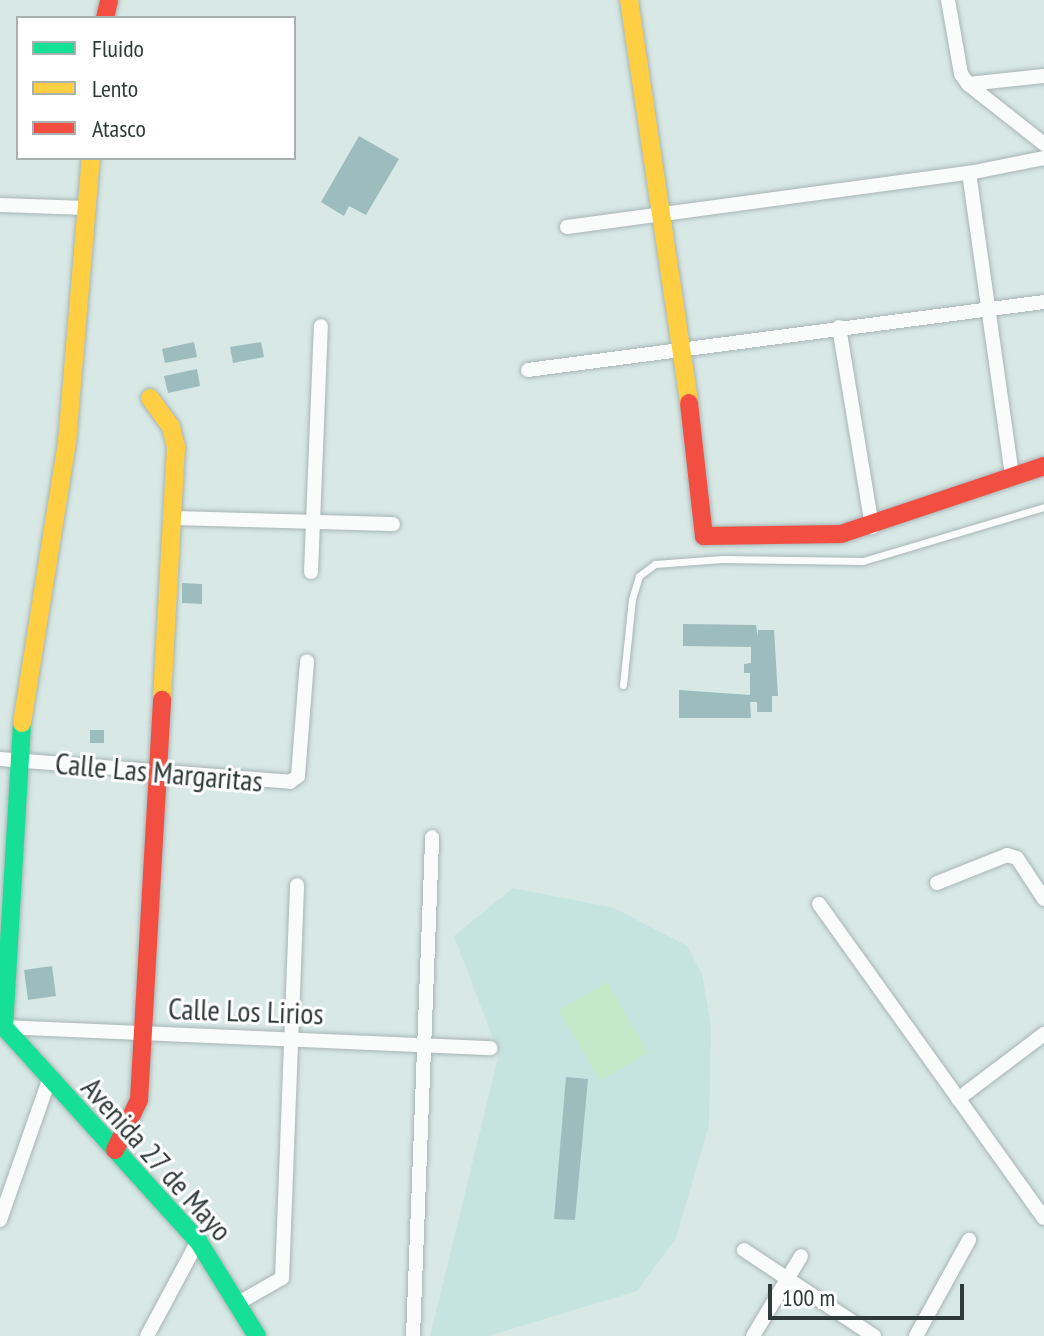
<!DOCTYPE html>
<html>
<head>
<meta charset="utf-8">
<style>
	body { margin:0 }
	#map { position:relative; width:1044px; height:1336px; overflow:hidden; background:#d7e8e5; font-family:"PT Sans Narrow",sans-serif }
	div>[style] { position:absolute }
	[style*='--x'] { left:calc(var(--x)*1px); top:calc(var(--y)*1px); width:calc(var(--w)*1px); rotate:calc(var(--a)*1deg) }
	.built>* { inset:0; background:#c6e4df }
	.green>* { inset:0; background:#c4e9c8 }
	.building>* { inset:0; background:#9cbcbd }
	.roads { filter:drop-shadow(0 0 2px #a8b5b4) drop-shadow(0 0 2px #a8b5b4) }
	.lane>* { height:7px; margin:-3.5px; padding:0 3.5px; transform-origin:3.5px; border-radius:3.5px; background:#f9fcfb }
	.street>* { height:14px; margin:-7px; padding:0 7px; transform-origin:7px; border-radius:7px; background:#f9fcfb }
	.fast>* { height:18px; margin:-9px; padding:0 9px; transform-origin:9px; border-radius:9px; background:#16e098 }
	.slow>* { height:18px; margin:-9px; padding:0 9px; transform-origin:9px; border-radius:9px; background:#ffcf43 }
	.jam>* { height:18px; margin:-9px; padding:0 9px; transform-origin:9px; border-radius:9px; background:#f24e42 }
	span { translate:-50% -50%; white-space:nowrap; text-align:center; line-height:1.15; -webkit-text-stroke:6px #fff; paint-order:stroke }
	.street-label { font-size:30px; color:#2e3a38 }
	.legend { position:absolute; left:16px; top:16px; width:280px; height:144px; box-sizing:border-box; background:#fff; border:2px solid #abb0af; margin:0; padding:10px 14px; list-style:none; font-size:24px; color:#2e3a38 }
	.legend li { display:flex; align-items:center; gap:16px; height:40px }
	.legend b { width:40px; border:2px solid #abb0af }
	.scale { position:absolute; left:768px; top:1284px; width:196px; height:36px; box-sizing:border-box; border:4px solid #2e3a38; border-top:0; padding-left:10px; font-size:24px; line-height:28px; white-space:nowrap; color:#2e3a38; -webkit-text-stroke:6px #fff; paint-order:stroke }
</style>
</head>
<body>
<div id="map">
	<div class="built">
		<div style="clip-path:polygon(513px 888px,614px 908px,687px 946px,702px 974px,711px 1028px,709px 1125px,676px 1238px,637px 1291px,488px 1336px,430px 1336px,499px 1054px,454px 936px)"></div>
	</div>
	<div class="green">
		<div style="clip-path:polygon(607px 982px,648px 1053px,600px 1081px,559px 1010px)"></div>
	</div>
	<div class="building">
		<div style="clip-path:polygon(359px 136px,399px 159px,366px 215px,349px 206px,344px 216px,321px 202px)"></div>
		<div style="clip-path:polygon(194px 342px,197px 357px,165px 363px,162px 349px)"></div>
		<div style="clip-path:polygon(261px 342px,264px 357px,233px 363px,230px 347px)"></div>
		<div style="clip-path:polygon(197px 369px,200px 386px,168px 393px,164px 376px)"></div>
		<div style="clip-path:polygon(182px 583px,202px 584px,202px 604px,182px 603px)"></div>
		<div style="clip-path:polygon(683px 624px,756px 625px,758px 637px,758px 630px,774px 630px,778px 696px,772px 696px,772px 712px,757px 712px,757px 702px,750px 702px,751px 718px,679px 718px,679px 690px,750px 695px,750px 673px,744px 673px,744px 664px,751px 663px,751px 647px,683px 646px)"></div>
		<div style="clip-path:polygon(90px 730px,104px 730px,104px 743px,90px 743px)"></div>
		<div style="clip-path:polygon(52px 966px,56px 996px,28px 1000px,24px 970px)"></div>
		<div style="clip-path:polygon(566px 1077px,588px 1079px,575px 1220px,554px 1219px)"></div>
	</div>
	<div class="roads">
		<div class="lane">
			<div style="--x:623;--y:685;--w:86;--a:-84"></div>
			<div style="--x:632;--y:599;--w:24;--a:-73"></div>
			<div style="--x:639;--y:576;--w:20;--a:-37"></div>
			<div style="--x:655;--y:564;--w:67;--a:-4.3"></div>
			<div style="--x:722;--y:559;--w:141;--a:0.8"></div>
			<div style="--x:863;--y:561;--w:189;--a:-16.6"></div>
		</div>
		<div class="street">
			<div style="--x:948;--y:0;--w:75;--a:80"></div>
			<div style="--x:961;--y:74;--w:12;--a:55"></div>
			<div style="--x:968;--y:84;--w:97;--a:38.3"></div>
			<div style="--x:968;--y:84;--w:76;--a:-6"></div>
			<div style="--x:969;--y:173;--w:306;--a:81.9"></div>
			<div style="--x:0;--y:205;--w:87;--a:2"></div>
			<div style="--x:567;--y:227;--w:406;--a:-7.7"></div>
			<div style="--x:969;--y:173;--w:76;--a:-11.3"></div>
			<div style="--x:839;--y:327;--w:203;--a:80.6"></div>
			<div style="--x:528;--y:370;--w:520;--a:-7.51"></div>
			<div style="--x:172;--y:518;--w:221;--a:1.6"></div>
			<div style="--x:311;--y:572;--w:246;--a:-87.7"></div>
			<div style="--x:0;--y:759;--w:291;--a:4.5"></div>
			<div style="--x:290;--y:782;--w:10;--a:-37"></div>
			<div style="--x:298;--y:776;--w:115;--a:-85.5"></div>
			<div style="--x:937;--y:883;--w:75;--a:-21.8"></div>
			<div style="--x:1007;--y:855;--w:10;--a:17"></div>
			<div style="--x:1017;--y:858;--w:49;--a:56.6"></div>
			<div style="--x:819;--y:904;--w:386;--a:54.4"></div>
			<div style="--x:4;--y:1027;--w:487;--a:2.5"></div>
			<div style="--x:958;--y:1099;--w:108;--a:-37.1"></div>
			<div style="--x:0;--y:1220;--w:148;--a:-70.7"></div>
			<div style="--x:744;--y:1250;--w:156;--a:33.5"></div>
			<div style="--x:240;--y:1302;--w:48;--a:-29.7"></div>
			<div style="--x:282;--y:1278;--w:393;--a:-87.8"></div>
			<div style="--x:147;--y:1336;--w:108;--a:-61.8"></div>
			<div style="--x:413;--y:1336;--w:499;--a:-87.8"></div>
			<div style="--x:753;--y:1336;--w:93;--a:-59"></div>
			<div style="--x:916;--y:1336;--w:110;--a:-61.1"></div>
		</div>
		<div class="fast">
			<div style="--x:4;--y:1027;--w:305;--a:-86.6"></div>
			<div style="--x:4;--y:1027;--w:289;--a:47.8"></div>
			<div style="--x:198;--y:1241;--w:112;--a:58.2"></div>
		</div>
		<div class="slow">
			<div style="--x:629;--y:0;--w:407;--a:81.5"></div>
			<div style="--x:150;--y:398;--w:36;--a:54"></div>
			<div style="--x:171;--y:427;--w:21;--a:76"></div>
			<div style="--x:176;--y:447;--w:253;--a:93.2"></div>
			<div style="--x:22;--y:723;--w:285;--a:-80.9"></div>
			<div style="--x:67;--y:442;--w:285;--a:-85.2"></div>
		</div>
		<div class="jam">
			<div style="--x:105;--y:18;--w:18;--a:-77"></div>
			<div style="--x:689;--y:403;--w:134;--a:83.6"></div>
			<div style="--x:704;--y:536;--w:137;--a:-0.8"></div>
			<div style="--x:841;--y:534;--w:214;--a:-18.5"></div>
			<div style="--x:115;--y:1150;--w:55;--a:-64.4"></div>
			<div style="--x:139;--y:1100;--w:401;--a:-86.7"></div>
		</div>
	</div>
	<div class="street-label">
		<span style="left:159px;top:772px;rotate:5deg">Calle Las Margaritas</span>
		<span style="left:246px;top:1011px;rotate:2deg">Calle Los Lirios</span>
		<span style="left:157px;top:1159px;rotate:48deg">Avenida 27 de Mayo</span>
	</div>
	<ul class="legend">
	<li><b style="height:10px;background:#16e098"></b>Fluido</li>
	<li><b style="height:10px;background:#ffcf43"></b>Lento</li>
	<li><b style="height:10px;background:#f24e42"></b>Atasco</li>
	</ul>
	<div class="scale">100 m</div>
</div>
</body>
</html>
